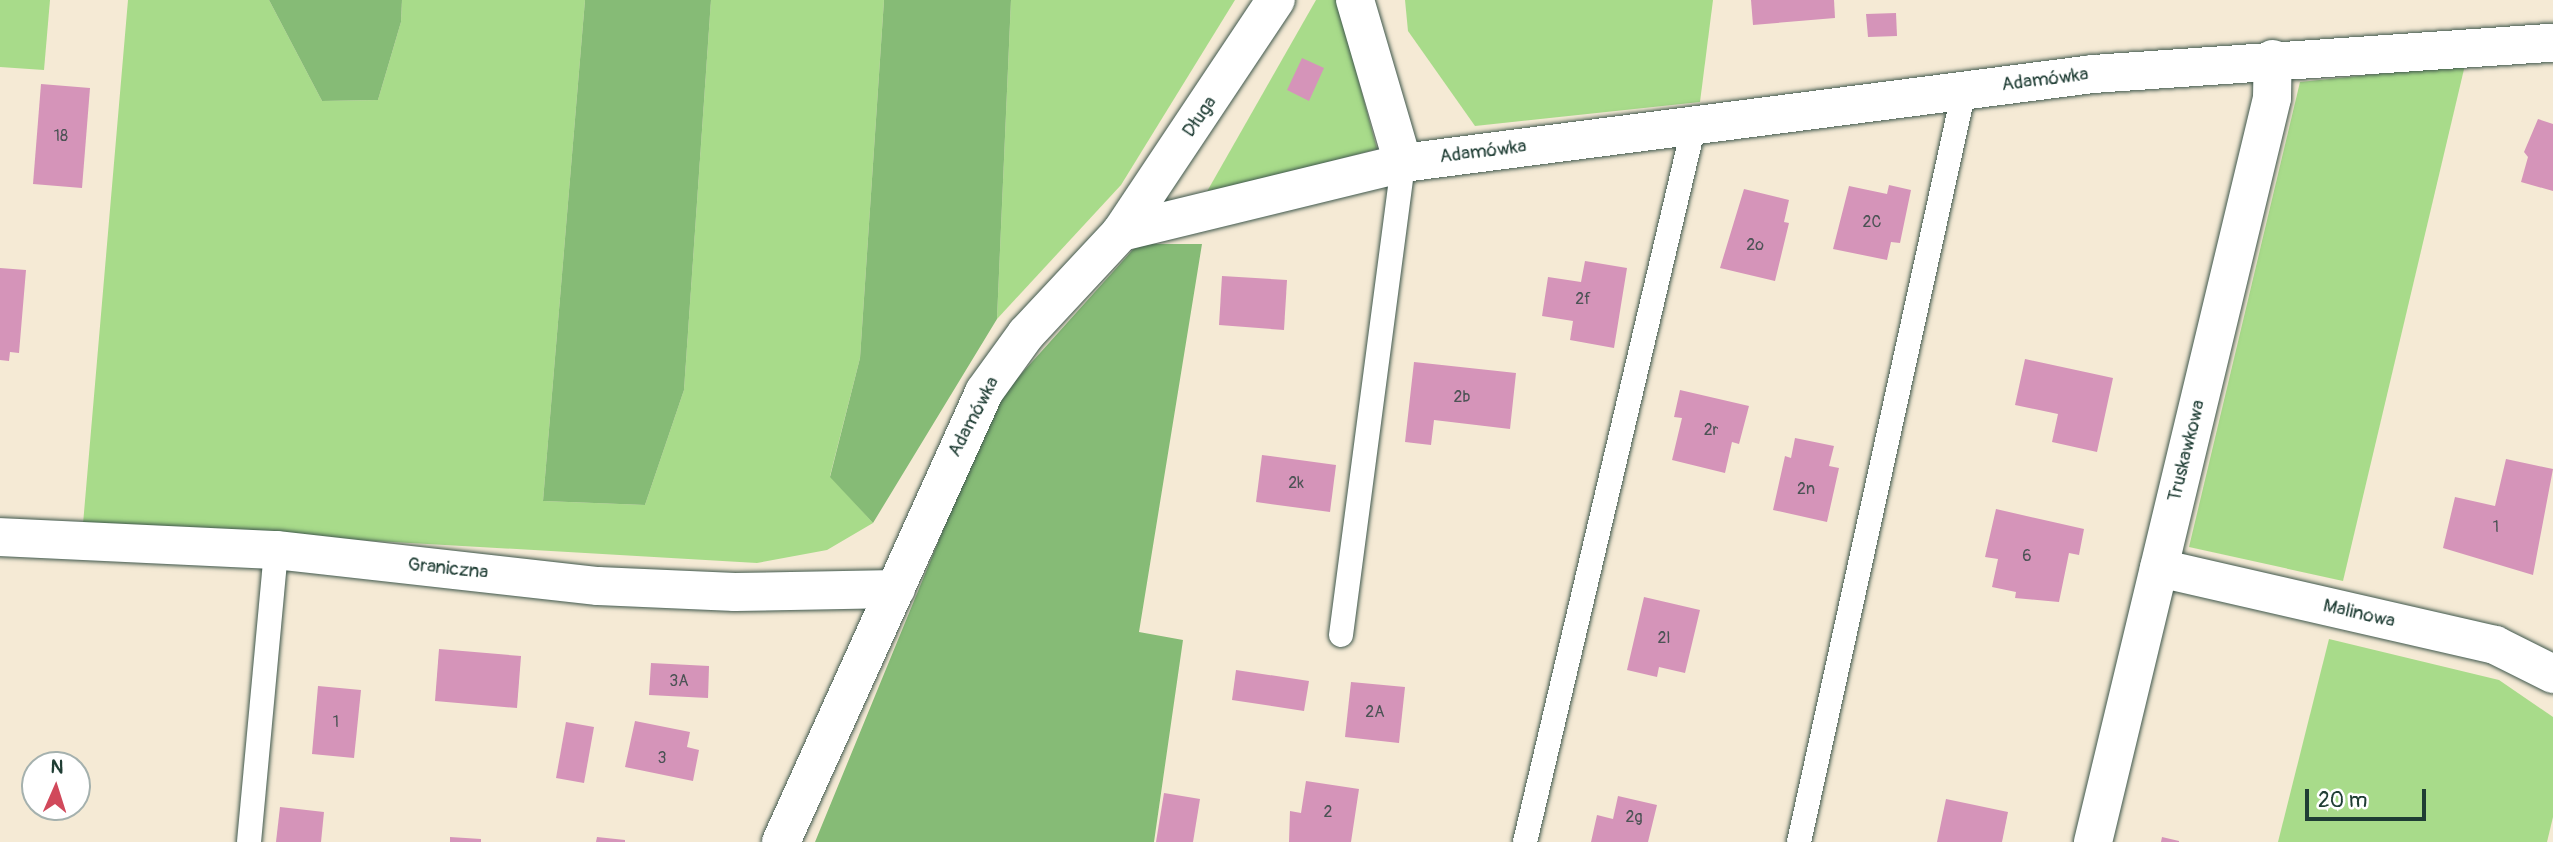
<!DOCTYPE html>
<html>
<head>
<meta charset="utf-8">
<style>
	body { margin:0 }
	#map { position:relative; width:2553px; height:842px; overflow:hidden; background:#f5ead5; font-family:Pangolin,sans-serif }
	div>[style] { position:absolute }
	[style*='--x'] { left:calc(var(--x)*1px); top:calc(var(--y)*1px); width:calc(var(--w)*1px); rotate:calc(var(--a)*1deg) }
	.green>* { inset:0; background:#a8db8a }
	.forest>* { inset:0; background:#86bb76 }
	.building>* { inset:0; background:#d594b9 }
	.roads { filter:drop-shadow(0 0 2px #3f574c) drop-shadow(0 0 2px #3f574c) }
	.lane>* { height:24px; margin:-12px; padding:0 12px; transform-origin:12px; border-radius:12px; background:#fff }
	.street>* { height:38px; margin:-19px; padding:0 19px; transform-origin:19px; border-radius:19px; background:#fff }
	span { translate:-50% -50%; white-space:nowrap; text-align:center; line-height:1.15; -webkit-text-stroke:6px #fff; paint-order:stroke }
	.number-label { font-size:16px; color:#4c5355 }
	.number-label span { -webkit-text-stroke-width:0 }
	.street-label { font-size:19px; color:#1f3d34 }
	.north { position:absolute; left:21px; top:751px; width:70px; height:70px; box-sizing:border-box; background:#fff; border:2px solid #a5b1ae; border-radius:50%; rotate:3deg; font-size:19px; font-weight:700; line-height:28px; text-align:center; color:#1f3d34 }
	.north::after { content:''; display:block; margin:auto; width:24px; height:32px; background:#d1495b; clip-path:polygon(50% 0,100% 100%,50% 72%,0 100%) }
	.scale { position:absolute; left:2305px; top:789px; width:121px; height:32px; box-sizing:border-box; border:4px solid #1f3d34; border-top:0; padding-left:9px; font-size:21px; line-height:24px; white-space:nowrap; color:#1f3d34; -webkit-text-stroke:5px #fff; paint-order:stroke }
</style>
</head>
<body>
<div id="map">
	<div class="green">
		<div style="clip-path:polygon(0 0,50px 0,44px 70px,0 67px)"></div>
		<div style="clip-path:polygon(128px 0,269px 0,322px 101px,378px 100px,401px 22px,402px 0,585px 0,543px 501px,645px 505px,684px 390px,711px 0,884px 0,860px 358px,830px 476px,873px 523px,827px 550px,757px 563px,83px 524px)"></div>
		<div style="clip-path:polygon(1011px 0,1235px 0,1121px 185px,997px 319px)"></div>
		<div style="clip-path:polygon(1316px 0,1337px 0,1377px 149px,1205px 195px)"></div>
		<div style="clip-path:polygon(1405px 0,1713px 0,1700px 102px,1475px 126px,1408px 31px)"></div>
		<div style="clip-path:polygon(2465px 65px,2343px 581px,2189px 547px,2300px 82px)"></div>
		<div style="clip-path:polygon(2329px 639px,2499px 680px,2553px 717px,2553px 817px,2547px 842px,2278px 842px)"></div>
	</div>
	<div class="forest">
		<div style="clip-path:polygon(269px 0,402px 0,401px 22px,378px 100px,322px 101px)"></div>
		<div style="clip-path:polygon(585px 0,711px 0,684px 390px,645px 505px,543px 501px)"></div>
		<div style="clip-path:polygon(884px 0,1011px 0,997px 319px,873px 523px,830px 477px,860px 358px)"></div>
		<div style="clip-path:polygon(1138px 244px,1202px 244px,1139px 632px,1183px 640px,1154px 842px,815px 842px,971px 462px,1004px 393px)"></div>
	</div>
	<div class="building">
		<div style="clip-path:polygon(1751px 0,1834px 0,1835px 18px,1753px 25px)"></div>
		<div style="clip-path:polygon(1896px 13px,1897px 36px,1868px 37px,1866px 14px)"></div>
		<div style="clip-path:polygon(1302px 58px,1324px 68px,1309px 101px,1287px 90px)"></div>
		<div style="clip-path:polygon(41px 84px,90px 88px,82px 188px,33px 184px)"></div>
		<div style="clip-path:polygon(2538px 119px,2553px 124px,2553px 191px,2521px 182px,2528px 157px,2524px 152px)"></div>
		<div style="clip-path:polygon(1889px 185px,1911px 190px,1900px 243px,1891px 242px,1887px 260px,1833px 249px,1849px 186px,1887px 194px)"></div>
		<div style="clip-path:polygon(1744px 189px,1789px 200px,1784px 222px,1789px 223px,1775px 281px,1720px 268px)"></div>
		<div style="clip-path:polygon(1585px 261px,1627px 268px,1614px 348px,1570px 340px,1573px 321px,1542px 316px,1548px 277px,1581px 282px)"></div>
		<div style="clip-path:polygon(0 268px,26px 270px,19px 353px,10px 352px,9px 361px,0 360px)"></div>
		<div style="clip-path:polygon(1222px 276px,1287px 280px,1284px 330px,1219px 325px)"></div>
		<div style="clip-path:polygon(2025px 359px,2113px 378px,2097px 452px,2052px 442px,2058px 414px,2015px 405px)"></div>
		<div style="clip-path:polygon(1414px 362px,1516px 373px,1510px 429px,1434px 420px,1431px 445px,1405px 442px)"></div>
		<div style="clip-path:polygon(1680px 390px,1749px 406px,1739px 444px,1732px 442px,1725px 473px,1672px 460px,1682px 418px,1674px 417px)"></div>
		<div style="clip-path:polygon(1795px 438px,1834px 446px,1829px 466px,1839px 468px,1827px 522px,1773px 510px,1785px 456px,1791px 458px)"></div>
		<div style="clip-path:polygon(1262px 455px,1336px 465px,1330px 512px,1256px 502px)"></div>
		<div style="clip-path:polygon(2506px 459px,2553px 469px,2533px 575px,2443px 548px,2455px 497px,2495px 506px)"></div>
		<div style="clip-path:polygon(1996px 509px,2084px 529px,2079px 555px,2069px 553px,2059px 602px,2015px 598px,2016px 592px,1992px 587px,1998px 559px,1985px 557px)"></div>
		<div style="clip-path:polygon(1644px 597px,1700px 610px,1685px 673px,1659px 667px,1657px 677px,1627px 670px)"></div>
		<div style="clip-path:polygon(439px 649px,521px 656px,517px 708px,435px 701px)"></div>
		<div style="clip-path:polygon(651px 663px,709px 666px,708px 698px,649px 695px)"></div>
		<div style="clip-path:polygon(1236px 670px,1309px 681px,1304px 711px,1232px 700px)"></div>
		<div style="clip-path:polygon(1351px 682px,1405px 687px,1399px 743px,1345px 737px)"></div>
		<div style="clip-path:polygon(318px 686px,361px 690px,354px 758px,312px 754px)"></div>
		<div style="clip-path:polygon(635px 721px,690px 732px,687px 747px,699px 750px,693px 781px,625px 767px)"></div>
		<div style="clip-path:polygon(566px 722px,594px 727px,584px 783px,556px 778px)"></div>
		<div style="clip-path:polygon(1306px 781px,1359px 789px,1351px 842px,1289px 842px,1290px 811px,1301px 813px)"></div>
		<div style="clip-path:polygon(1164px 793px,1200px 799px,1193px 842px,1156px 842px)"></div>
		<div style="clip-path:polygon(1618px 796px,1657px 805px,1648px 842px,1591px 842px,1597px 815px,1613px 819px)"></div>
		<div style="clip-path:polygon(1946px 799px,2008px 812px,2002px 842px,1937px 842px)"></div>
		<div style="clip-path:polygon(280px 807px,324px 812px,321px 842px,276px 842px)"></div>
		<div style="clip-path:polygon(450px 837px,481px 839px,481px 842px,450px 842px)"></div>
		<div style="clip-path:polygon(597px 837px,625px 840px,625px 842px,596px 842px)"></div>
		<div style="clip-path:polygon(2162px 837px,2179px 841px,2179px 842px,2161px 842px)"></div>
	</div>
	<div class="roads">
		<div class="lane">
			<div style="--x:1341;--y:635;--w:476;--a:-82.5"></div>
			<div style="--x:249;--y:842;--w:293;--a:-84.7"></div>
			<div style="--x:1525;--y:842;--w:737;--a:-76.74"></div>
			<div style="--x:1799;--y:842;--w:770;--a:-77.62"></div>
		</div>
		<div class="street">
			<div style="--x:1355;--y:0;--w:170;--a:73.6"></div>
			<div style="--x:1121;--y:232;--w:290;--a:-13.7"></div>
			<div style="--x:1403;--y:163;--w:696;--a:-7.35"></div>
			<div style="--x:2093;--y:74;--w:461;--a:-3.9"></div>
			<div style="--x:0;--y:537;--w:276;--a:2.7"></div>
			<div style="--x:276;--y:550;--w:324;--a:6.4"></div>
			<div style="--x:598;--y:586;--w:137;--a:2.5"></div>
			<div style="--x:735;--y:592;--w:161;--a:-1.1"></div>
			<div style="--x:2159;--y:568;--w:345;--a:12.9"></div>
			<div style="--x:2495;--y:645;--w:65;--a:26.6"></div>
			<div style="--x:781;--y:842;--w:494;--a:-65.7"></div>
			<div style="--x:984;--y:392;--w:72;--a:-54.1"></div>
			<div style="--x:1026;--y:334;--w:139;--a:-47"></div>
			<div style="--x:1121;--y:232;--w:279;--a:-56.3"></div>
			<div style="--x:2093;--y:842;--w:765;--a:-76.47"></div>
			<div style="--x:2272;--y:98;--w:39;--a:-89"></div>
		</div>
	</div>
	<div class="number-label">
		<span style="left:61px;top:136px">18</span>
		<span style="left:1872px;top:222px">2C</span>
		<span style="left:1755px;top:245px">2o</span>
		<span style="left:1583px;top:299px">2f</span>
		<span style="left:1462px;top:397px">2b</span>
		<span style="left:1711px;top:430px">2r</span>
		<span style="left:1296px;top:483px">2k</span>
		<span style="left:1806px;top:489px">2n</span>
		<span style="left:2496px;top:527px">1</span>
		<span style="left:2027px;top:556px">6</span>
		<span style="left:1664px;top:638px">2l</span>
		<span style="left:679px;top:681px">3A</span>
		<span style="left:1375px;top:712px">2A</span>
		<span style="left:336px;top:722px">1</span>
		<span style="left:662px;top:758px">3</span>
		<span style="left:1328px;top:812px">2</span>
		<span style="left:1634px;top:817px">2g</span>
	</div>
	<div class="street-label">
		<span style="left:2045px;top:80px;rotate:-7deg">Adamówka</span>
		<span style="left:1200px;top:117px;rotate:-55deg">Długa</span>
		<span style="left:1483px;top:152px;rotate:-7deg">Adamówka</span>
		<span style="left:974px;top:417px;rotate:-62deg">Adamówka</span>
		<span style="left:2187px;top:451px;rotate:-76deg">Truskawkowa</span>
		<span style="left:448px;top:569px;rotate:6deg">Graniczna</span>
		<span style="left:2359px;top:614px;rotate:13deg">Malinowa</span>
	</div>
	<div class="north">N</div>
	<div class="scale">20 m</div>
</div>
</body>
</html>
